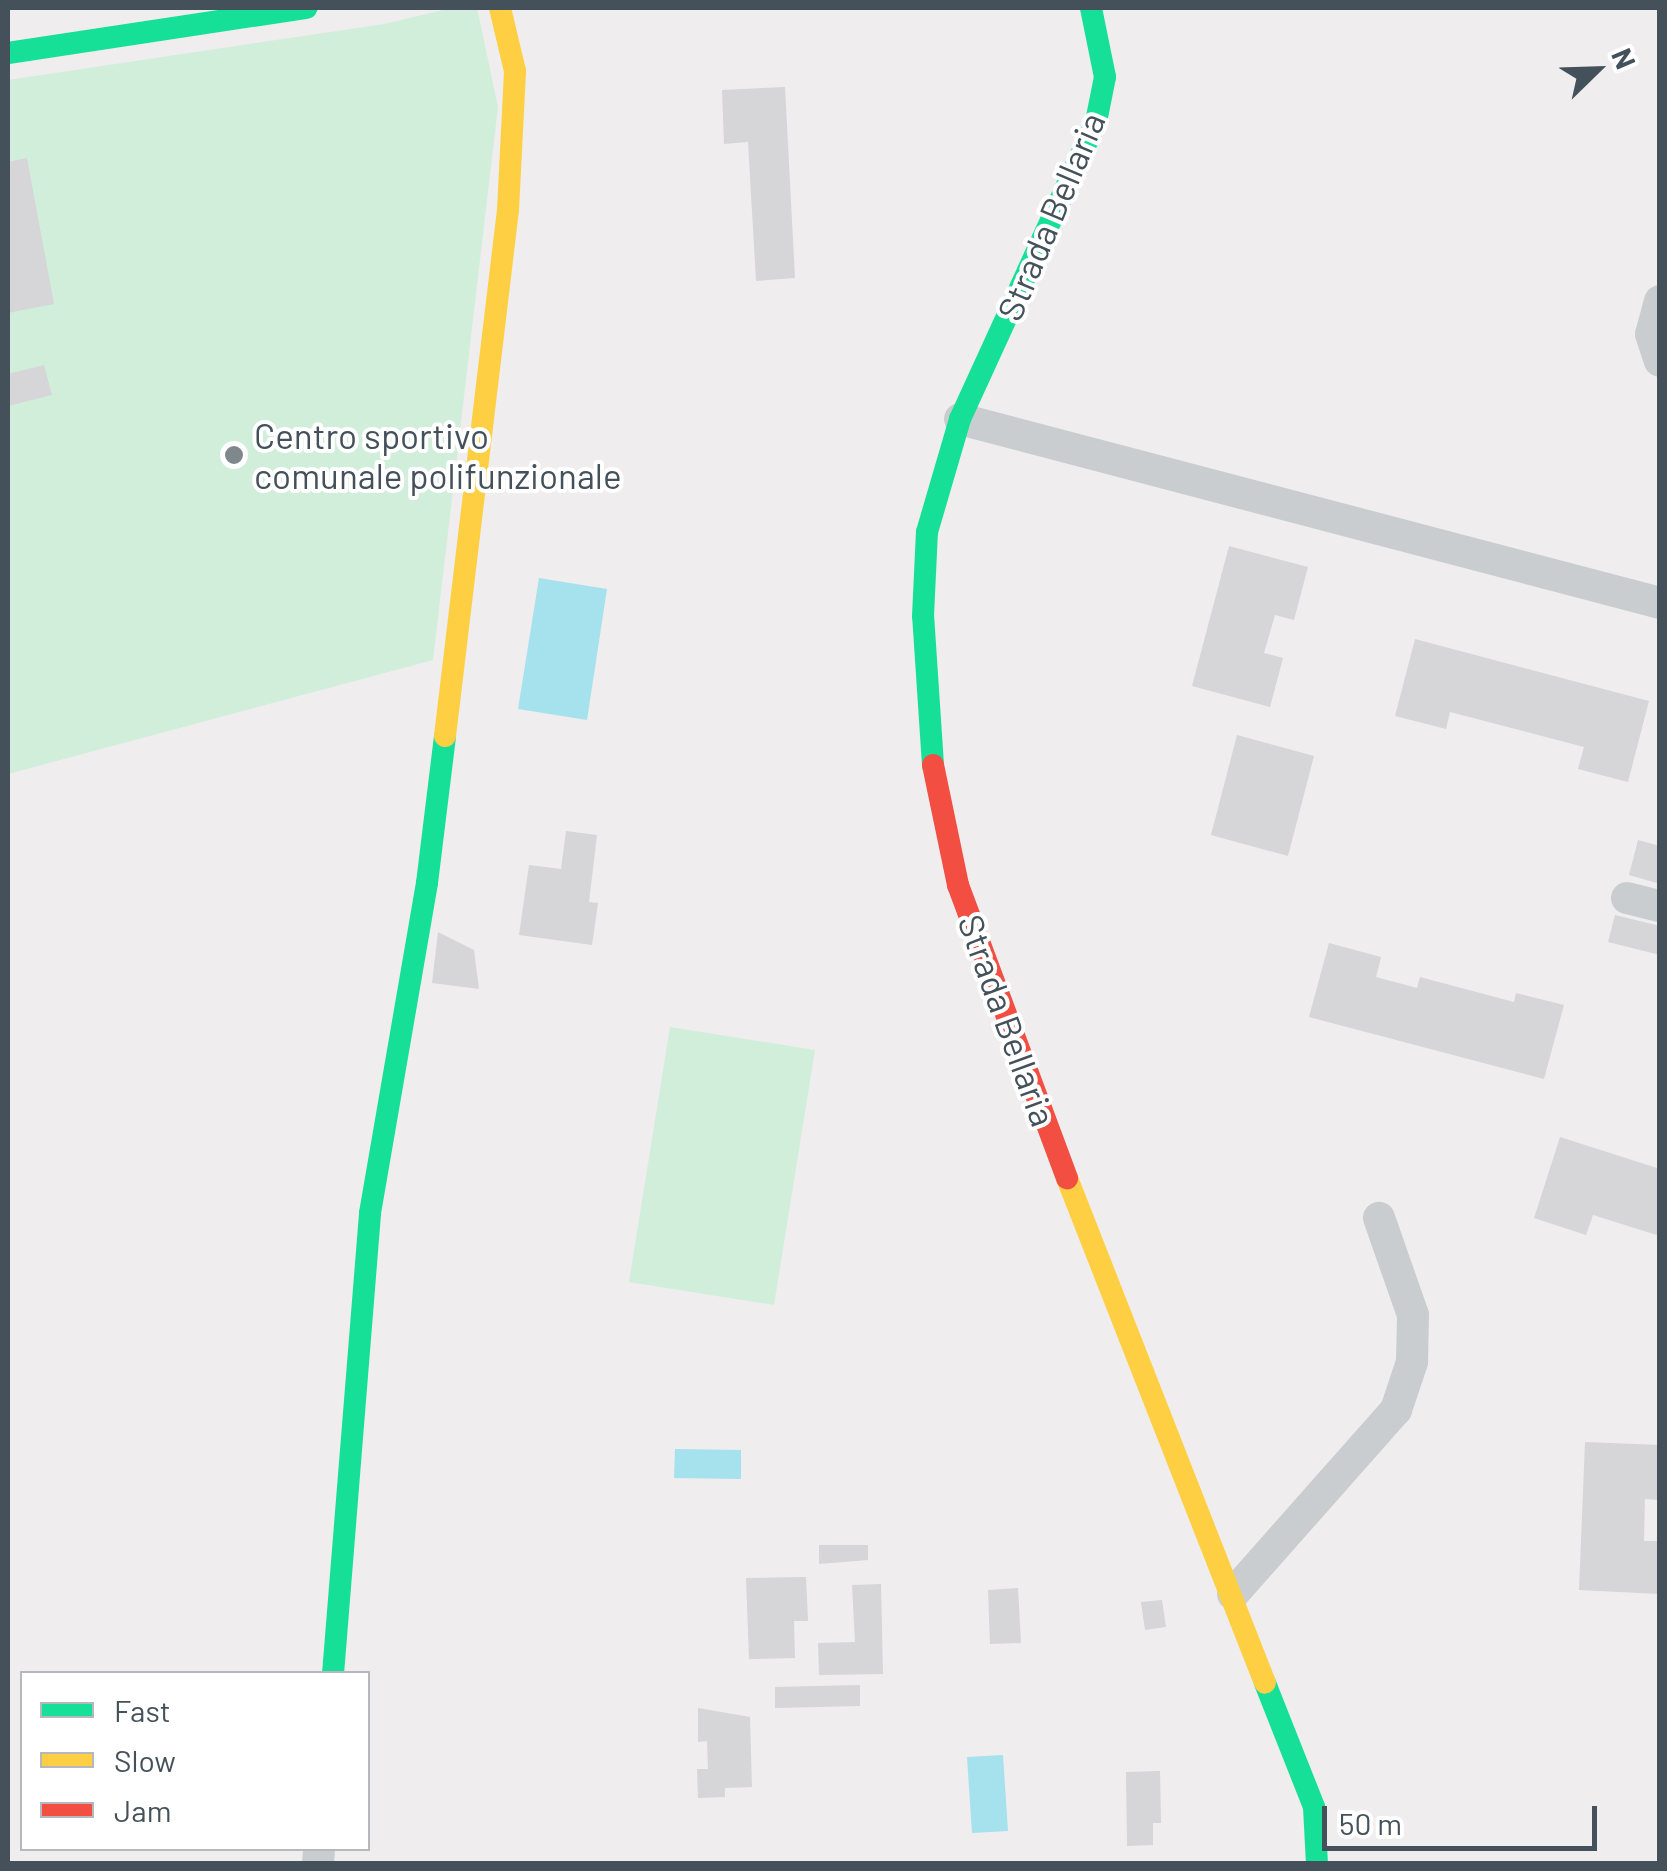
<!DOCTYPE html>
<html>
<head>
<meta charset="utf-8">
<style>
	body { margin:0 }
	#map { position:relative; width:1667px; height:1871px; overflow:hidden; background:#efedee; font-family:Barlow,sans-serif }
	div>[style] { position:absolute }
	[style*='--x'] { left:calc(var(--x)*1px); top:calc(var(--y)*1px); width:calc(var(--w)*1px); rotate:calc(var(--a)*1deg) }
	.green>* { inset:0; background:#d1eedb }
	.water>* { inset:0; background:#a5e2ee }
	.building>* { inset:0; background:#d6d5d8 }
	.street>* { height:32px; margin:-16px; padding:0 16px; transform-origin:16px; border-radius:16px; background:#cacdcf }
	.fast>* { height:22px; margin:-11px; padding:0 11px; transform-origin:11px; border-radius:11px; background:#16e098 }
	.slow>* { height:22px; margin:-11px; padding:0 11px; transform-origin:11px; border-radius:11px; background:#ffcf43 }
	.jam>* { height:22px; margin:-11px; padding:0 11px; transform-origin:11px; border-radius:11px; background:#f24e42 }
	.dots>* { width:28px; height:28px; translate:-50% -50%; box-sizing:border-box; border:5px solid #fff; border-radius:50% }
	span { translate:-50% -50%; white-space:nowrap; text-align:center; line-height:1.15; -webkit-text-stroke:8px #fff; paint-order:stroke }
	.street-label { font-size:35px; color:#45515a }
	.poi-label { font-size:35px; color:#45515a }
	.left { translate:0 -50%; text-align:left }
	.frame { position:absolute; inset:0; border:10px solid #45515a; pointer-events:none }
	.legend { position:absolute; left:20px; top:1671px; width:350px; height:180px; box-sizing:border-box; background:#fff; border:2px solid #b5b9bd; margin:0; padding:12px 18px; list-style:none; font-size:30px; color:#45515a }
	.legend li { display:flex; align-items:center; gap:20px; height:50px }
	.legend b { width:50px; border:2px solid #b5b9bd }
	.north { position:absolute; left:1547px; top:20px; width:100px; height:100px; -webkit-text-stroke:8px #fff; paint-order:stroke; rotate:67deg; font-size:28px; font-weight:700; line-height:40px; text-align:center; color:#45515a }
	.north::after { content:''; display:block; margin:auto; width:35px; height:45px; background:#45515a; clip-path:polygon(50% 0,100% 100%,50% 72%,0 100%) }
	.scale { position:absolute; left:1322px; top:1806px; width:275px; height:45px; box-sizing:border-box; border:5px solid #45515a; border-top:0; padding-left:12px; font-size:30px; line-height:35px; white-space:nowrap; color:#45515a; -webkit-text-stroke:8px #fff; paint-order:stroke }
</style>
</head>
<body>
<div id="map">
	<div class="green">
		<div style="clip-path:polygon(452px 8px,477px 8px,498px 107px,433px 660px,8px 774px,8px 80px,384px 24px)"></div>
		<div style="clip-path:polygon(670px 1027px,815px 1050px,774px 1305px,629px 1282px)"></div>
	</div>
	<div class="water">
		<div style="clip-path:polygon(539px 578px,607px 589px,587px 720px,518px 709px)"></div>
		<div style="clip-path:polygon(675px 1449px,741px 1450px,741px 1479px,674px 1478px)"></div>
		<div style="clip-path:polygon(1003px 1755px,1008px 1831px,972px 1833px,967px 1757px)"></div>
	</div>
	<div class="building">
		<div style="clip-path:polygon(785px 87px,795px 278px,756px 281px,748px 142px,724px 144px,722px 90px)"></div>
		<div style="clip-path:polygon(27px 158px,54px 304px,8px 313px,8px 162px)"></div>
		<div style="clip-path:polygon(44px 365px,52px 395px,8px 406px,8px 374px)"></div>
		<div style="clip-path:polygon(1229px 546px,1308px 567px,1294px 620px,1275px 615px,1264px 653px,1283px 658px,1270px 707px,1192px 686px)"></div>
		<div style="clip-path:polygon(1415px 639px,1649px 701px,1628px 782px,1578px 769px,1584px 747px,1450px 712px,1446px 729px,1395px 716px)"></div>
		<div style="clip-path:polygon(1237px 735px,1314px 756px,1288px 856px,1211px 835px)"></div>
		<div style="clip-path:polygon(566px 831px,597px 835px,589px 902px,598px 903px,592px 945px,519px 935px,529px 865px,561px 869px)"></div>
		<div style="clip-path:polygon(1638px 840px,1660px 846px,1660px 884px,1629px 875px)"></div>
		<div style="clip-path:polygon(1615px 915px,1660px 926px,1660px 955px,1608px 942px)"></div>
		<div style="clip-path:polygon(438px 932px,474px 950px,479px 989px,432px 983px)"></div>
		<div style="clip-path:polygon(1329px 943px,1381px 957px,1376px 977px,1417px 988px,1420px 977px,1514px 1002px,1516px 993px,1564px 1005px,1544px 1079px,1309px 1017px)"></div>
		<div style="clip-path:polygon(1560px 1137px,1660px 1169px,1660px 1236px,1593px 1215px,1586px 1235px,1534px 1218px)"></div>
		<div style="clip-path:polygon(1585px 1442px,1660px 1445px,1660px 1500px,1645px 1499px,1644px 1541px,1660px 1541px,1660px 1594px,1579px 1590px)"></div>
		<div style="clip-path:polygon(819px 1545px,868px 1545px,868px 1560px,819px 1564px)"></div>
		<div style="clip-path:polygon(806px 1577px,808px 1621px,794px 1621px,795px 1658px,749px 1659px,746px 1578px)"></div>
		<div style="clip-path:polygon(881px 1584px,883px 1674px,819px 1675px,818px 1643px,855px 1642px,852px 1585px)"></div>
		<div style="clip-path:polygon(1018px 1588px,1021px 1643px,990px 1644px,988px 1590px)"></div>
		<div style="clip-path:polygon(1162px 1600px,1166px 1627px,1145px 1630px,1141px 1602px)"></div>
		<div style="clip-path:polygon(860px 1685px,860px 1706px,775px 1708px,775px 1687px)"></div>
		<div style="clip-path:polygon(698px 1708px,750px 1717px,752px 1787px,725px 1788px,725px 1797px,698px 1798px,697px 1769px,708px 1769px,707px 1741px,698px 1742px)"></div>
		<div style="clip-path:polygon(1160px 1771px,1161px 1823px,1153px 1823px,1153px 1845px,1127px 1846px,1126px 1772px)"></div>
	</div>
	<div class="street">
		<div style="--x:1660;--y:301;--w:34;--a:105"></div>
		<div style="--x:1651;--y:334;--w:28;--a:72"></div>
		<div style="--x:960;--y:419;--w:724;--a:14.73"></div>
		<div style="--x:1627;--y:898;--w:34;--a:14"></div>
		<div style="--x:1233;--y:1594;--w:246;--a:-48.5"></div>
		<div style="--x:1396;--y:1410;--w:51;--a:-71.6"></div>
		<div style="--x:1412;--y:1362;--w:47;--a:-88.8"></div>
		<div style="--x:1413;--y:1315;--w:103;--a:-109.3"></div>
		<div style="--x:318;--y:1864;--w:16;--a:-86"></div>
	</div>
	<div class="fast">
		<div style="--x:8;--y:53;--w:302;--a:-8.6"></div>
		<div style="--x:933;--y:765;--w:149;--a:-93.8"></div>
		<div style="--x:923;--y:616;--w:84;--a:-87.3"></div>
		<div style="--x:927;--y:532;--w:118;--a:-73.7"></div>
		<div style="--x:960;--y:419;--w:327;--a:-65.4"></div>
		<div style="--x:1096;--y:122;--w:46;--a:-78.7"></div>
		<div style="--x:1105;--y:77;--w:70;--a:-101.5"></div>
		<div style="--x:333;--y:1674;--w:462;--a:-85.4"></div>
		<div style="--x:370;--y:1213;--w:335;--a:-80.2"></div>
		<div style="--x:427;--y:883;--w:148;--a:-83"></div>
		<div style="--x:1265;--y:1683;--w:133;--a:68.4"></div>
		<div style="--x:1314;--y:1807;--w:57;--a:87"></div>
	</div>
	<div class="slow">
		<div style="--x:445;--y:736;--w:530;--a:-83.17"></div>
		<div style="--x:508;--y:210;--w:139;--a:-87.1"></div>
		<div style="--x:515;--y:71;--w:65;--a:-103.4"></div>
		<div style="--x:1067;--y:1178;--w:542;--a:68.59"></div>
	</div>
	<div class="jam">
		<div style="--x:933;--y:765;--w:123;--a:78.2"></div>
		<div style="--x:958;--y:885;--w:313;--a:69.6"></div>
	</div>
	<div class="dots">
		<div style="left:234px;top:455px;background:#80888e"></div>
	</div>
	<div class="street-label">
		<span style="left:1050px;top:216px;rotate:-67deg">Strada Bellaria</span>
		<span style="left:1008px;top:1020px;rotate:70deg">Strada Bellaria</span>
	</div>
	<div class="poi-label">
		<span class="left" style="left:254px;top:455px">Centro sportivo<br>comunale polifunzionale</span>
	</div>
	<div class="frame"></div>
	<ul class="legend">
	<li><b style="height:12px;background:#16e098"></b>Fast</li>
	<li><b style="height:12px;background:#ffcf43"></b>Slow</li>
	<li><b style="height:12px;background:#f24e42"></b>Jam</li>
	</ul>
	<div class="north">N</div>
	<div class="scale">50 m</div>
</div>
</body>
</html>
